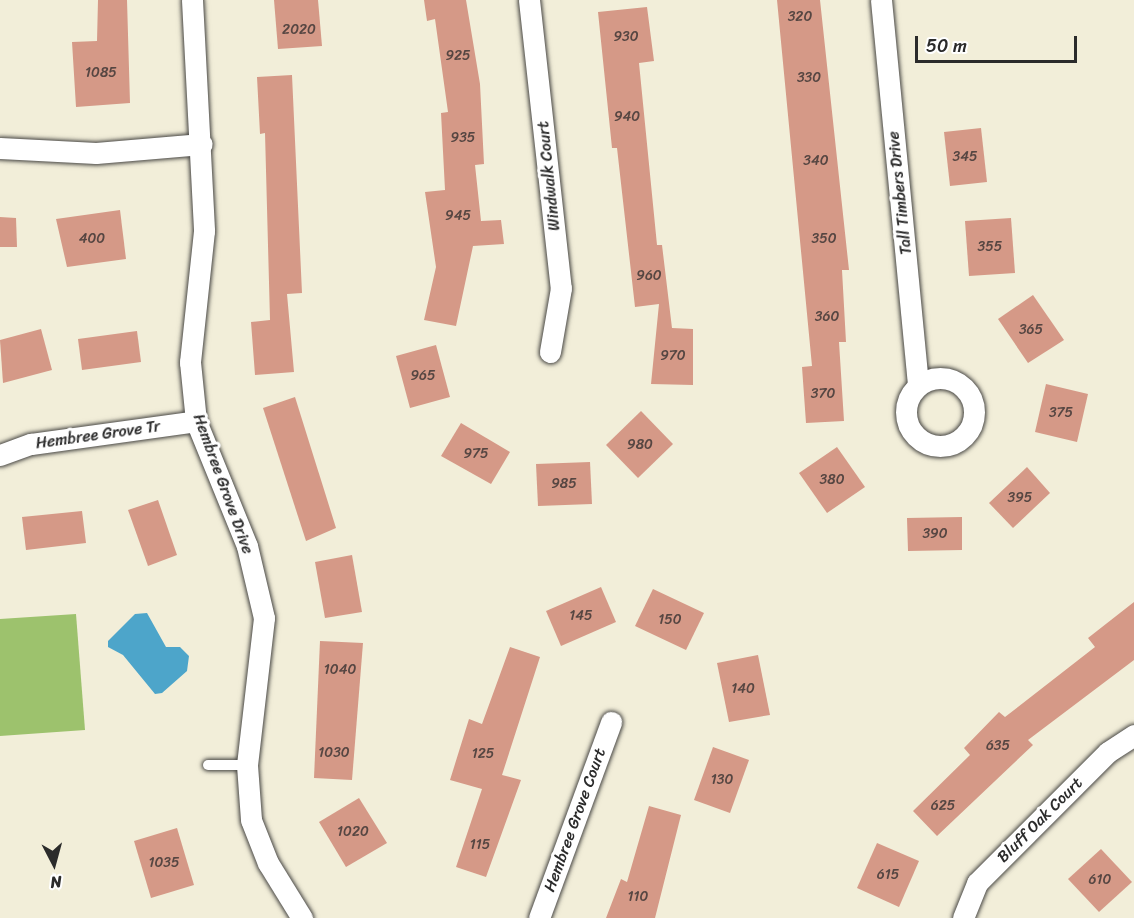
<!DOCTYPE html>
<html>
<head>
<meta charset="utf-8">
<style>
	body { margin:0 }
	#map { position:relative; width:1134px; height:918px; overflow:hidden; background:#f2eed9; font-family:Sriracha,sans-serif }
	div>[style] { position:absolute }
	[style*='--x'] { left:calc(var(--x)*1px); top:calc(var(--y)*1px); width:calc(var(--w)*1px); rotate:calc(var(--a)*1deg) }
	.green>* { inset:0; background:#9dc26d }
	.water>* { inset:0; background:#4da5ca }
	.building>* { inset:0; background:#d59987 }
	.roads { filter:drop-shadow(0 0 2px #494845) drop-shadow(0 0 2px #494845) }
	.service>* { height:10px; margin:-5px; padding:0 5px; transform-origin:5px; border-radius:5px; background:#fff }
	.minor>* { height:21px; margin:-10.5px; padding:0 10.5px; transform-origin:10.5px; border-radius:10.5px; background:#fff }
	.minor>.ring { margin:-10.5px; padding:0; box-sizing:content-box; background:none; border:21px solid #fff; border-radius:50% }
	span { translate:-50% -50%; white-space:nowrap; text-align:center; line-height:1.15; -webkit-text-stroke:6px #fff; paint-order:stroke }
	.number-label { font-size:14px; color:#564642 }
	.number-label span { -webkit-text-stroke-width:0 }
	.street-label { font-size:16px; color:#2b2b2b }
	.north { position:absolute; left:24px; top:834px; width:60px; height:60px; -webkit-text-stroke:4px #fff; paint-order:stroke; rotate:174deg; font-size:16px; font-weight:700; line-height:24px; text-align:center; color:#2b2b2b }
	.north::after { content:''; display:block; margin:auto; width:21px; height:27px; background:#2b2b2b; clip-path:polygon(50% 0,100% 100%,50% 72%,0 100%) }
	.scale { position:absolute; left:915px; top:36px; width:162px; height:27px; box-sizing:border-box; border:3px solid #2b2b2b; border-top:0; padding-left:8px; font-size:18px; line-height:21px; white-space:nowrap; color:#2b2b2b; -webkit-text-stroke:4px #fff; paint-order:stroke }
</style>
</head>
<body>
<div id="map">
	<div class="green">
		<div style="clip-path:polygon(76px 614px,85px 730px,0 736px,0 619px)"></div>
	</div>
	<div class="water">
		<div style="clip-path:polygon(147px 613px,166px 647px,180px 647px,189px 656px,187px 671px,162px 693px,155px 694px,123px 655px,108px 647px,108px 641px,135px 614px)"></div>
	</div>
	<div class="building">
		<div style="clip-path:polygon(98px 0,127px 0,130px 103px,76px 107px,72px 42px,97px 41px)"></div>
		<div style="clip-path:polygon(274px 0,318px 0,322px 46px,278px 49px)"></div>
		<div style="clip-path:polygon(424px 0,466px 0,480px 84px,484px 164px,475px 165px,481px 221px,501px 220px,504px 244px,473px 246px,456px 326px,424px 320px,436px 267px,425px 192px,445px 190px,441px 113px,448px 112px,435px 19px,427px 21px)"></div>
		<div style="clip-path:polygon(777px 0,820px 0,849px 270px,842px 270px,846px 342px,839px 342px,844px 421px,806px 423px,802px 367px,812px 366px)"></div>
		<div style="clip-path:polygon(647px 7px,654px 61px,639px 63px,657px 245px,662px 245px,672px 328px,693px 329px,693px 385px,651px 384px,659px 304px,635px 307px,617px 148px,612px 148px,598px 12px)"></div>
		<div style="clip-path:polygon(292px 75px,302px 293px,287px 294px,294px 372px,255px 375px,251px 322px,270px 320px,265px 133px,260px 134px,257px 77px)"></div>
		<div style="clip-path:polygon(981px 128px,987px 182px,950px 186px,944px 132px)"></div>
		<div style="clip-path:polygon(120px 210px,126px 259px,67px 267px,56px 219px)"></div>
		<div style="clip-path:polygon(0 217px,16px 218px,17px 247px,0 247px)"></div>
		<div style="clip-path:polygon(1011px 218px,1015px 273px,969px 276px,965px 221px)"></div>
		<div style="clip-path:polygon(1033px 295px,1064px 340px,1028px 363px,998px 319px)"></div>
		<div style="clip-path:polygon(41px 329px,52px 370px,3px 383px,0 340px)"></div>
		<div style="clip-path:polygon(137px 331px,141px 362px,82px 370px,78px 339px)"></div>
		<div style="clip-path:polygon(436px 345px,450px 397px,410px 408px,396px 356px)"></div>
		<div style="clip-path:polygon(1046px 384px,1088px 394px,1077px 442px,1035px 432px)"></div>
		<div style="clip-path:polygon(295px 397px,336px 528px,306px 541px,263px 408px)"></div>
		<div style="clip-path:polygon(641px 411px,673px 444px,638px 478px,606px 445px)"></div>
		<div style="clip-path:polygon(461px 423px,510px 452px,491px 484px,441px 456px)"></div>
		<div style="clip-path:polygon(837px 447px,865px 487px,827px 513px,799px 473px)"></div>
		<div style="clip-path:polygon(590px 462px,592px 504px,538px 506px,536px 464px)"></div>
		<div style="clip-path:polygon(1027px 467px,1050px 493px,1013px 528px,989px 503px)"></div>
		<div style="clip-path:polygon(158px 500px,177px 555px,148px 566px,128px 510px)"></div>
		<div style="clip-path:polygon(82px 511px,86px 543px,26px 550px,22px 517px)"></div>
		<div style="clip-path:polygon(962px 517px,962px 550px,908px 551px,907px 518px)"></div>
		<div style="clip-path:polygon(352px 555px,362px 612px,325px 618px,315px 562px)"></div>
		<div style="clip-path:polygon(601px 587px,616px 622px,561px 646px,546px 611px)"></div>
		<div style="clip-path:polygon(653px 589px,704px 613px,686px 650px,635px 626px)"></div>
		<div style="clip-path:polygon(1134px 602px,1134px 660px,1028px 740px,1033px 745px,937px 836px,913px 811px,970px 755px,964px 748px,999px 712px,1005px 717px,1095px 647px,1088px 638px)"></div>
		<div style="clip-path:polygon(320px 641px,363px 643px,352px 780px,314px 778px)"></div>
		<div style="clip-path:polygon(510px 647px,540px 657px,502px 775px,521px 780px,486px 877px,456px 867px,482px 789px,450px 780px,469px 719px,482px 724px)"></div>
		<div style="clip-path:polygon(758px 655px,770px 715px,729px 722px,717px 663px)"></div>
		<div style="clip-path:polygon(713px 747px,749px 760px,730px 813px,694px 800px)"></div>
		<div style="clip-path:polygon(359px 798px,387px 843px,346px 867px,319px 822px)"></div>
		<div style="clip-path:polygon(649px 806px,681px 815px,655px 918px,606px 918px,621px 879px,627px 882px)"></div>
		<div style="clip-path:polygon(177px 828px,194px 885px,151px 898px,134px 841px)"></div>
		<div style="clip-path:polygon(877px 843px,919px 861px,899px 907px,857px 888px)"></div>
		<div style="clip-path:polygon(1101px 849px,1132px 882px,1099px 912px,1068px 879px)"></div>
	</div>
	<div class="roads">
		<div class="service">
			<div style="--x:208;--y:765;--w:39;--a:0"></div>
		</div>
		<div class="minor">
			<div style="--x:192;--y:0;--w:231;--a:87"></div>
			<div style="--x:204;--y:231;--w:132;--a:96.1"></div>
			<div style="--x:190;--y:362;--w:59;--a:84.2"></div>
			<div style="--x:196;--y:421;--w:135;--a:67.8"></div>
			<div style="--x:247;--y:546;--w:74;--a:76.7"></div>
			<div style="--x:264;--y:618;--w:148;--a:96.6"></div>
			<div style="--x:247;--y:765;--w:55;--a:85.8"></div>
			<div style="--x:251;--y:820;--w:46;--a:68.4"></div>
			<div style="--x:268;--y:863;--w:65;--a:58.3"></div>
			<div style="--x:529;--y:0;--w:290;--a:83.7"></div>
			<div style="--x:561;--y:288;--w:65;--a:99.8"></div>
			<div style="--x:881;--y:0;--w:387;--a:84.5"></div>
			<div style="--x:0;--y:148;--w:96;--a:3"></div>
			<div style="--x:96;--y:153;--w:106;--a:-4.9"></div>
			<div class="ring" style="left:906px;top:378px;width:47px;height:47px"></div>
			<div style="--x:0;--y:455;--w:33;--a:-20"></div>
			<div style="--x:31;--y:444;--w:167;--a:-7.9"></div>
			<div style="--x:539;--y:918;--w:209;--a:-69.8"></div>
			<div style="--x:963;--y:918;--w:38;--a:-68"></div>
			<div style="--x:977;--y:883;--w:185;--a:-45"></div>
			<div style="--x:1108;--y:752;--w:31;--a:-33"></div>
		</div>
	</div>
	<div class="number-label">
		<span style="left:800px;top:17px">320</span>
		<span style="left:299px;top:30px">2020</span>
		<span style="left:626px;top:37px">930</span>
		<span style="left:458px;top:56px">925</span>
		<span style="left:101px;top:73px">1085</span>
		<span style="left:809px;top:78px">330</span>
		<span style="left:627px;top:117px">940</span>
		<span style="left:463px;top:138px">935</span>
		<span style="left:965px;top:157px">345</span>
		<span style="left:816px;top:161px">340</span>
		<span style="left:458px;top:216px">945</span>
		<span style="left:92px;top:239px">400</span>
		<span style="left:824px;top:239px">350</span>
		<span style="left:990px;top:247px">355</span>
		<span style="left:649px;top:276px">960</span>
		<span style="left:827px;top:317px">360</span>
		<span style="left:1031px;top:330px">365</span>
		<span style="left:673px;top:356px">970</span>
		<span style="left:423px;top:376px">965</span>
		<span style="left:823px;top:394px">370</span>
		<span style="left:1061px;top:413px">375</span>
		<span style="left:640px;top:445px">980</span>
		<span style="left:476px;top:454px">975</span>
		<span style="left:832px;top:480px">380</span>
		<span style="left:564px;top:484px">985</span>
		<span style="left:1020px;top:498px">395</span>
		<span style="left:935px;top:534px">390</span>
		<span style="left:581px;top:616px">145</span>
		<span style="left:670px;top:620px">150</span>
		<span style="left:340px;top:670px">1040</span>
		<span style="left:743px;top:689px">140</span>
		<span style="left:998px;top:746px">635</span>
		<span style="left:334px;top:753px">1030</span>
		<span style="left:483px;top:754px">125</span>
		<span style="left:722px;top:780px">130</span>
		<span style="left:943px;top:806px">625</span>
		<span style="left:353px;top:832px">1020</span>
		<span style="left:480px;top:845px">115</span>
		<span style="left:164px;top:863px">1035</span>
		<span style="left:888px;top:875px">615</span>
		<span style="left:1100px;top:880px">610</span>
		<span style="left:638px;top:897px">110</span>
	</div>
	<div class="street-label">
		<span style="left:549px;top:176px;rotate:-96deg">Windwalk Court</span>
		<span style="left:900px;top:193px;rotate:-96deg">Tall Timbers Drive</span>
		<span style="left:98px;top:435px;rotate:-8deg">Hembree Grove Tr</span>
		<span style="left:223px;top:484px;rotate:70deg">Hembree Grove Drive</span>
		<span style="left:575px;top:820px;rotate:-70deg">Hembree Grove Court</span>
		<span style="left:1040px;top:820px;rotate:-45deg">Bluff Oak Court</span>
	</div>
	<div class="north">N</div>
	<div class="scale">50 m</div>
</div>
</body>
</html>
